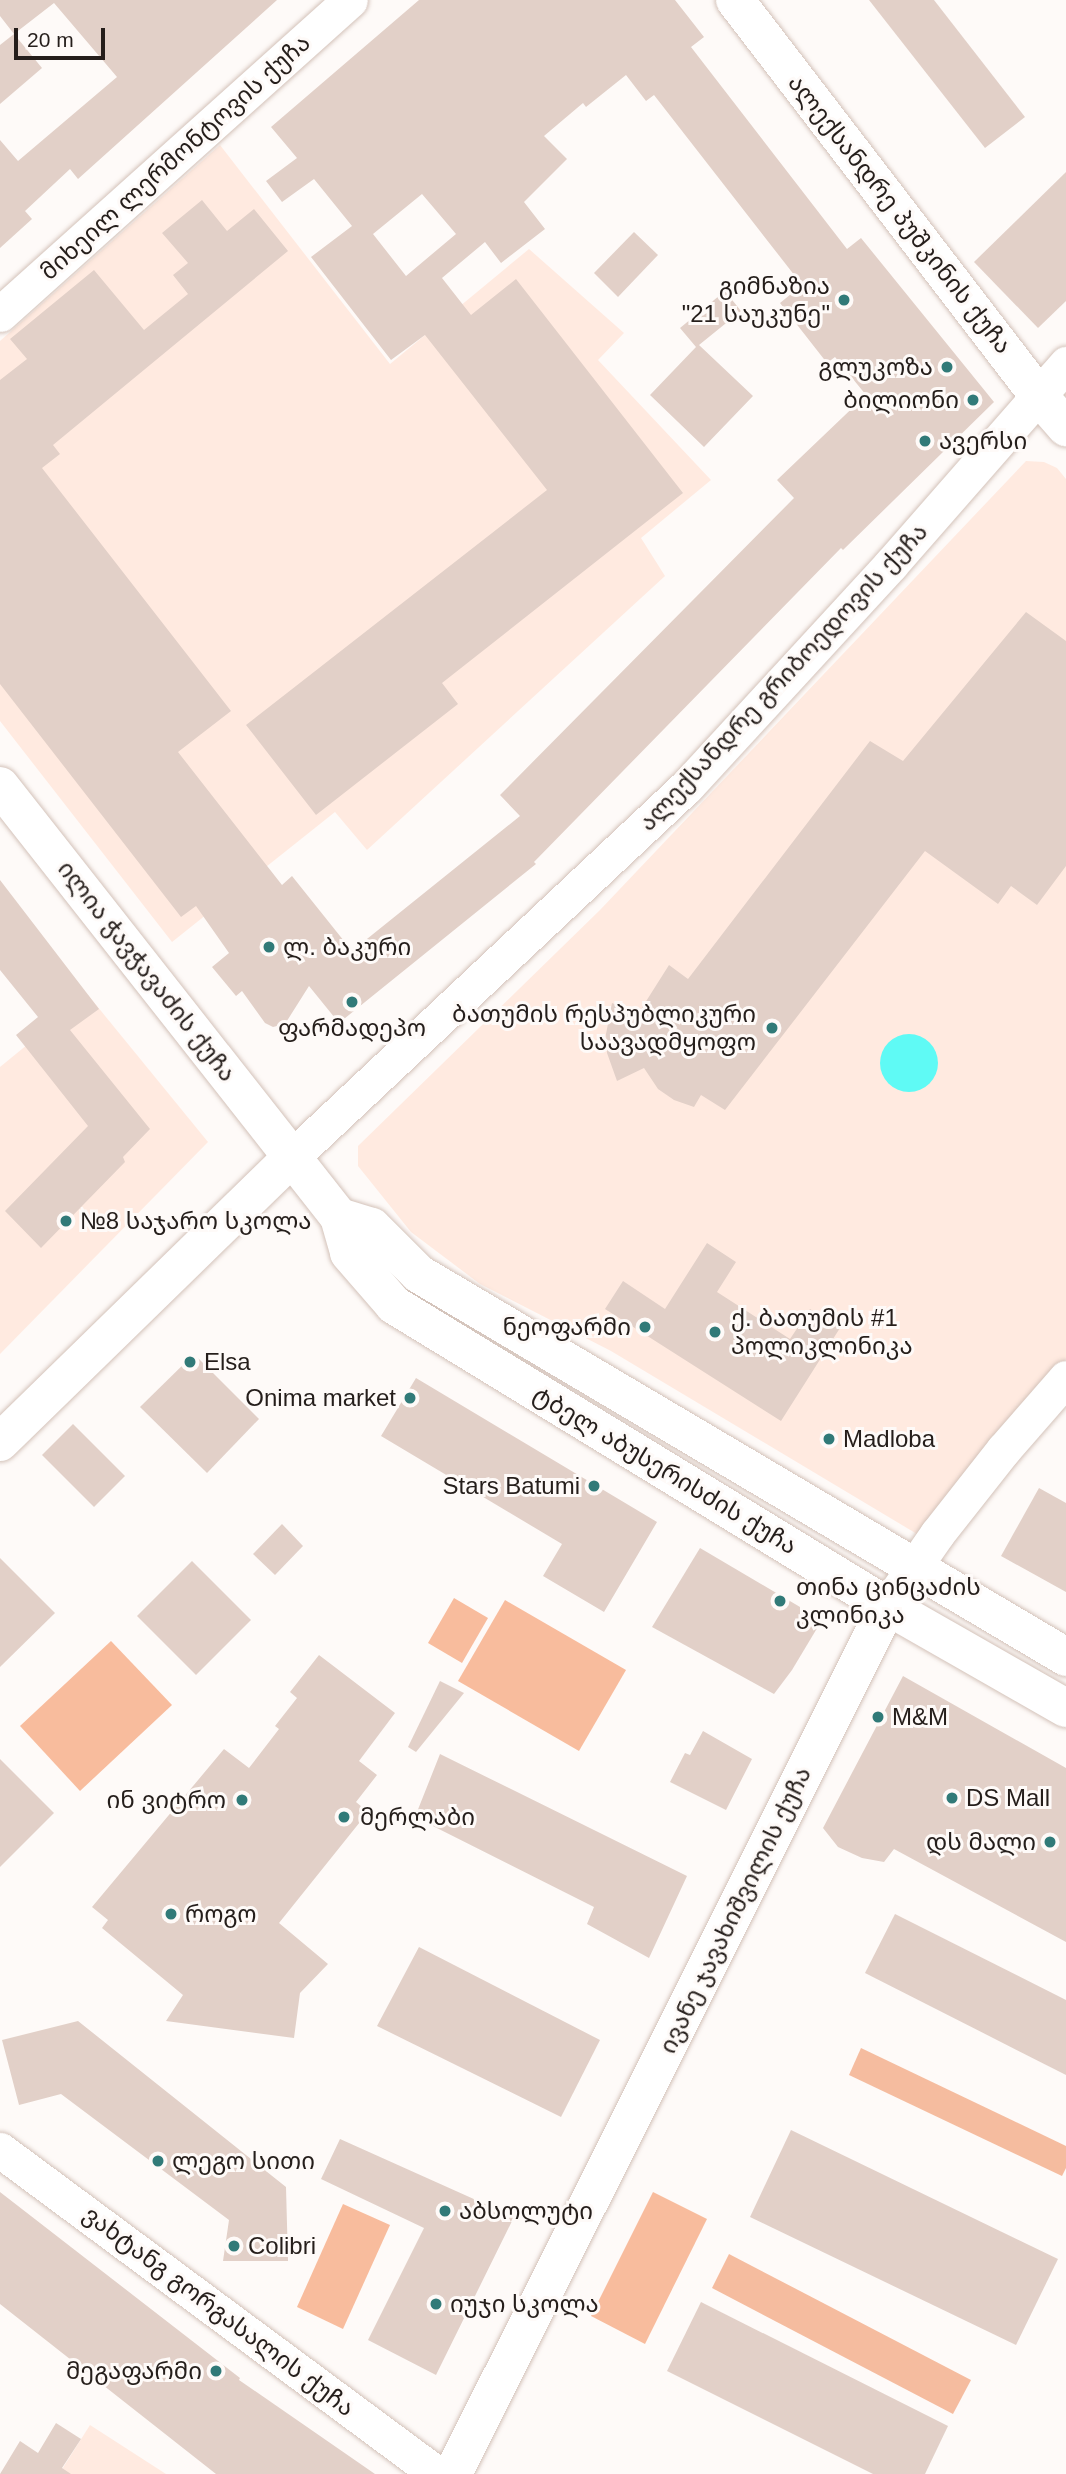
<!DOCTYPE html>
<html>
<head>
<meta charset="utf-8">
<style>
	body { margin:0 }
	#map { position:relative; width:1066px; height:2474px; overflow:hidden; background:#fefaf8; font-family:Helvetica,"Noto Sans Georgian",sans-serif }
	div>[style] { position:absolute }
	[style*='--x'] { left:calc(var(--x)*1px); top:calc(var(--y)*1px); width:calc(var(--w)*1px); rotate:calc(var(--a)*1deg) }
	.built>* { inset:0; background:#ffeae0 }
	.green>* { inset:0; background:#f8bc9d }
	.forest>* { inset:0; background:#f5bc9f }
	.water>* { inset:0; background:#5ffaf5 }
	.round { border-radius:50% }
	.building>* { inset:0; background:#e2d0c8 }
	.roads { filter:drop-shadow(0 0 2px #d3c2b9) drop-shadow(0 0 2px #d3c2b9) }
	.minor>* { height:35px; margin:-17.5px; padding:0 17.5px; transform-origin:17.5px; border-radius:17.5px; background:#fff }
	.tertiary>* { height:38px; margin:-19px; padding:0 19px; transform-origin:19px; border-radius:19px; background:#fff }
	.secondary>* { height:38px; margin:-19px; padding:0 19px; transform-origin:19px; border-radius:19px; background:#fff }
	.dots>* { width:19px; height:19px; translate:-50% -50%; box-sizing:border-box; border:4px solid #fefaf8; border-radius:50% }
	span { translate:-50% -50%; white-space:nowrap; text-align:center; line-height:1.15; -webkit-text-stroke:6px #fefaf8; paint-order:stroke }
	.street-label { font-size:24px; color:#251e1b }
	.poi-label { font-size:24px; color:#251e1b }
	.right { translate:-100% -50%; text-align:right }
	.left { translate:0 -50%; text-align:left }
	.scale { position:absolute; left:14px; top:28px; width:91px; height:32px; box-sizing:border-box; border:4px solid #251e1b; border-top:0; padding-left:9px; font-size:21px; line-height:24px; white-space:nowrap; color:#251e1b; -webkit-text-stroke:5px #fefaf8; paint-order:stroke }
</style>
</head>
<body>
<div id="map">
	<div class="built">
		<div style="clip-path:polygon(220px 145px,390px 364px,529px 249px,624px 333px,598px 360px,711px 480px,641px 538px,665px 576px,367px 850px,335px 812px,172px 942px,0 721px,0 341px)"></div>
		<div style="clip-path:polygon(1026px 461px,1044px 462px,1057px 468px,1066px 479px,1066px 1359px,917px 1534px,611px 1351px,480px 1284px,411px 1232px,358px 1166px,358px 1146px,600px 910px)"></div>
		<div style="clip-path:polygon(88px 995px,208px 1142px,0 1354px,0 1067px)"></div>
		<div style="clip-path:polygon(90px 2425px,166px 2474px,59px 2474px)"></div>
	</div>
	<div class="green">
		<div style="clip-path:polygon(454px 1598px,488px 1618px,462px 1663px,428px 1643px)"></div>
		<div style="clip-path:polygon(505px 1600px,626px 1670px,579px 1751px,458px 1681px)"></div>
		<div style="clip-path:polygon(111px 1641px,172px 1705px,80px 1791px,20px 1726px)"></div>
		<div style="clip-path:polygon(653px 2192px,707px 2219px,645px 2344px,591px 2316px)"></div>
		<div style="clip-path:polygon(343px 2204px,390px 2225px,343px 2329px,297px 2307px)"></div>
	</div>
	<div class="forest">
		<div style="clip-path:polygon(861px 2048px,1066px 2146px,1066px 2168px,1062px 2176px,849px 2075px)"></div>
		<div style="clip-path:polygon(729px 2254px,971px 2380px,953px 2414px,712px 2288px)"></div>
	</div>
	<div class="water">
		<div class="round" style="left:880px;top:1034px;width:58px;height:58px"></div>
	</div>
	<div class="building">
		<div style="clip-path:polygon(0 0,277px 0,78px 179px,70px 169px,25px 211px,32px 219px,0 248px,0 140px,18px 161px,117px 77px,54px 3px,14px 34px,0 16px)"></div>
		<div style="clip-path:polygon(evenodd,419px 0,675px 0,704px 37px,691px 47px,847px 249px,861px 238px,994px 402px,843px 550px,841px 548px,534px 862px,536px 864px,339px 1023px,309px 986px,285px 1024px,273px 1027px,265px 1023px,242px 991px,236px 996px,212px 967px,229px 953px,196px 906px,181px 917px,0 684px,0 380px,27px 359px,10px 339px,94px 270px,144px 330px,188px 294px,173px 275px,188px 263px,162px 233px,202px 200px,227px 231px,254px 209px,288px 251px,53px 445px,60px 454px,42px 468px,231px 711px,178px 752px,282px 885px,292px 876px,352px 951px,520px 816px,500px 795px,794px 498px,777px 480px,866px 395px,835px 357px,827px 363px,780px 303px,802px 285px,654px 95px,646px 101px,626px 75px,586px 107px,583px 103px,544px 136px,567px 159px,524px 202px,545px 229px,501px 263px,485px 242px,442px 278px,471px 315px,516px 279px,683px 493px,442px 683px,458px 704px,316px 815px,246px 725px,547px 490px,425px 335px,391px 360px,311px 257px,352px 226px,314px 179px,282px 202px,266px 181px,297px 158px,271px 127px,419px 0,422px 194px,456px 234px,406px 276px,373px 234px,422px 194px)"></div>
		<div style="clip-path:polygon(869px 0,934px 0,1025px 117px,985px 148px)"></div>
		<div style="clip-path:polygon(14px 34px,42px 68px,0 104px,0 45px)"></div>
		<div style="clip-path:polygon(1066px 172px,1066px 301px,1038px 328px,974px 262px)"></div>
		<div style="clip-path:polygon(634px 232px,658px 255px,618px 297px,594px 273px)"></div>
		<div style="clip-path:polygon(725px 291px,741px 311px,699px 345px,753px 396px,704px 447px,650px 395px,696px 347px,680px 328px)"></div>
		<div style="clip-path:polygon(1026px 612px,1066px 641px,1066px 866px,1037px 905px,1011px 886px,998px 904px,925px 851px,725px 1110px,701px 1095px,694px 1107px,674px 1100px,658px 1089px,644px 1068px,617px 1081px,607px 1053px,606px 1034px,612px 1003px,638px 1014px,669px 965px,688px 979px,870px 741px,903px 761px)"></div>
		<div style="clip-path:polygon(0 880px,99px 1009px,70px 1030px,150px 1129px,123px 1157px,125px 1162px,41px 1248px,5px 1211px,88px 1126px,16px 1035px,38px 1017px,0 970px)"></div>
		<div style="clip-path:polygon(707px 1243px,736px 1262px,717px 1292px,790px 1339px,810px 1309px,840px 1328px,781px 1421px,605px 1309px,623px 1281px,665px 1309px)"></div>
		<div style="clip-path:polygon(194px 1354px,259px 1419px,207px 1473px,140px 1407px)"></div>
		<div style="clip-path:polygon(416px 1378px,657px 1522px,604px 1612px,543px 1576px,562px 1544px,381px 1436px)"></div>
		<div style="clip-path:polygon(73px 1424px,125px 1476px,94px 1507px,42px 1455px)"></div>
		<div style="clip-path:polygon(1039px 1488px,1066px 1503px,1066px 1592px,1001px 1556px)"></div>
		<div style="clip-path:polygon(282px 1524px,303px 1546px,275px 1575px,253px 1554px)"></div>
		<div style="clip-path:polygon(700px 1548px,822px 1620px,792px 1670px,774px 1694px,652px 1627px)"></div>
		<div style="clip-path:polygon(0 1558px,55px 1613px,0 1667px)"></div>
		<div style="clip-path:polygon(192px 1561px,251px 1620px,196px 1675px,137px 1616px)"></div>
		<div style="clip-path:polygon(319px 1655px,395px 1713px,359px 1761px,377px 1775px,356px 1802px,368px 1812px,279px 1923px,328px 1964px,300px 1993px,294px 2038px,166px 2021px,183px 1995px,102px 1928px,108px 1920px,92px 1907px,224px 1749px,249px 1768px,279px 1729px,275px 1726px,297px 1698px,290px 1692px)"></div>
		<div style="clip-path:polygon(903px 1676px,1066px 1768px,1066px 1942px,894px 1849px,884px 1862px,862px 1858px,838px 1847px,823px 1828px)"></div>
		<div style="clip-path:polygon(440px 1681px,464px 1693px,416px 1752px,408px 1747px)"></div>
		<div style="clip-path:polygon(703px 1731px,752px 1759px,726px 1810px,670px 1782px,685px 1753px,690px 1755px)"></div>
		<div style="clip-path:polygon(440px 1754px,687px 1876px,649px 1958px,587px 1924px,594px 1907px,415px 1817px)"></div>
		<div style="clip-path:polygon(0 1759px,54px 1813px,0 1867px)"></div>
		<div style="clip-path:polygon(895px 1914px,1066px 2000px,1066px 2075px,865px 1973px)"></div>
		<div style="clip-path:polygon(419px 1947px,600px 2040px,561px 2117px,377px 2026px)"></div>
		<div style="clip-path:polygon(78px 2021px,286px 2187px,288px 2261px,223px 2261px,229px 2220px,61px 2094px,19px 2105px,2px 2040px)"></div>
		<div style="clip-path:polygon(791px 2130px,1058px 2259px,1016px 2345px,750px 2217px)"></div>
		<div style="clip-path:polygon(340px 2139px,514px 2217px,436px 2375px,368px 2340px,424px 2228px,321px 2179px)"></div>
		<div style="clip-path:polygon(0 2192px,240px 2378px,239px 2380px,375px 2474px,216px 2474px,0 2304px)"></div>
		<div style="clip-path:polygon(701px 2302px,948px 2426px,925px 2474px,873px 2474px,667px 2371px)"></div>
		<div style="clip-path:polygon(56px 2423px,81px 2439px,62px 2468px,71px 2474px,0 2474px,20px 2441px,38px 2453px)"></div>
	</div>
	<div class="roads">
		<div class="minor">
			<div style="--x:0;--y:314;--w:470;--a:-41.9"></div>
			<div style="--x:292;--y:1157;--w:542;--a:-43.21"></div>
			<div style="--x:687;--y:786;--w:301;--a:-47.4"></div>
			<div style="--x:891;--y:564;--w:266;--a:-48.8"></div>
			<div style="--x:887;--y:1606;--w:88;--a:-55.2"></div>
			<div style="--x:937;--y:1534;--w:108;--a:-51.8"></div>
			<div style="--x:1004;--y:1449;--w:94;--a:-48.9"></div>
			<div style="--x:0;--y:2150;--w:544;--a:36.55"></div>
		</div>
		<div class="tertiary">
			<div style="--x:735;--y:0;--w:498;--a:52.5"></div>
			<div style="--x:1038;--y:395;--w:43;--a:48.8"></div>
			<div style="--x:0;--y:1442;--w:408;--a:-44.3"></div>
			<div style="--x:453;--y:2474;--w:970;--a:-63.43"></div>
		</div>
		<div class="secondary">
			<div style="--x:0;--y:786;--w:548;--a:51.81"></div>
			<div style="--x:339;--y:1217;--w:37;--a:74"></div>
			<div style="--x:349;--y:1253;--w:69;--a:49.1"></div>
			<div style="--x:394;--y:1305;--w:578;--a:31.41"></div>
			<div style="--x:887;--y:1606;--w:206;--a:29.7"></div>
			<div style="--x:339;--y:1217;--w:34;--a:17"></div>
			<div style="--x:372;--y:1227;--w:66;--a:45"></div>
			<div style="--x:419;--y:1274;--w:752;--a:30.62"></div>
		</div>
	</div>
	<div class="dots">
		<div style="left:844px;top:300px;background:#317a78"></div>
		<div style="left:947px;top:367px;background:#317a78"></div>
		<div style="left:973px;top:400px;background:#317a78"></div>
		<div style="left:925px;top:441px;background:#317a78"></div>
		<div style="left:269px;top:947px;background:#317a78"></div>
		<div style="left:352px;top:1002px;background:#317a78"></div>
		<div style="left:772px;top:1028px;background:#317a78"></div>
		<div style="left:66px;top:1221px;background:#317a78"></div>
		<div style="left:645px;top:1327px;background:#317a78"></div>
		<div style="left:715px;top:1332px;background:#317a78"></div>
		<div style="left:190px;top:1362px;background:#317a78"></div>
		<div style="left:410px;top:1398px;background:#317a78"></div>
		<div style="left:829px;top:1439px;background:#317a78"></div>
		<div style="left:594px;top:1486px;background:#317a78"></div>
		<div style="left:780px;top:1601px;background:#317a78"></div>
		<div style="left:878px;top:1717px;background:#317a78"></div>
		<div style="left:952px;top:1798px;background:#317a78"></div>
		<div style="left:242px;top:1800px;background:#317a78"></div>
		<div style="left:344px;top:1817px;background:#317a78"></div>
		<div style="left:1050px;top:1842px;background:#317a78"></div>
		<div style="left:171px;top:1914px;background:#317a78"></div>
		<div style="left:158px;top:2161px;background:#317a78"></div>
		<div style="left:445px;top:2211px;background:#317a78"></div>
		<div style="left:234px;top:2246px;background:#317a78"></div>
		<div style="left:436px;top:2304px;background:#317a78"></div>
		<div style="left:216px;top:2371px;background:#317a78"></div>
	</div>
	<div class="street-label">
		<span style="left:175px;top:157px;rotate:-42deg">მიხეილ ლერმონტოვის ქუჩა</span>
		<span style="left:900px;top:214px;rotate:52deg">ალექსანდრე პუშკინის ქუჩა</span>
		<span style="left:783px;top:677px;rotate:-47deg">ალექსანდრე გრიბოედოვის ქუჩა</span>
		<span style="left:147px;top:971px;rotate:52deg">ილია ჭავჭავაძის ქუჩა</span>
		<span style="left:665px;top:1470px;rotate:31deg">ტბელ აბუსერისძის ქუჩა</span>
		<span style="left:735px;top:1910px;rotate:-64deg">ივანე ჯავახიშვილის ქუჩა</span>
		<span style="left:219px;top:2311px;rotate:37deg">ვახტანგ გორგასალის ქუჩა</span>
	</div>
	<div class="poi-label">
		<span class="right" style="left:830px;top:300px">გიმნაზია<br>"21 საუკუნე"</span>
		<span class="right" style="left:933px;top:367px">გლუკოზა</span>
		<span class="right" style="left:959px;top:400px">ბილიონი</span>
		<span class="left" style="left:939px;top:441px">ავერსი</span>
		<span class="left" style="left:283px;top:947px">ლ. ბაკური</span>
		<span class="right" style="left:756px;top:1028px">ბათუმის რესპუბლიკური<br>საავადმყოფო</span>
		<span style="left:352px;top:1028px">ფარმადეპო</span>
		<span class="left" style="left:80px;top:1221px">№8 საჯარო სკოლა</span>
		<span class="left" style="left:731px;top:1332px">ქ. ბათუმის #1<br>პოლიკლინიკა</span>
		<span class="right" style="left:631px;top:1327px">ნეოფარმი</span>
		<span class="left" style="left:204px;top:1362px">Elsa</span>
		<span class="right" style="left:396px;top:1398px">Onima market</span>
		<span class="left" style="left:843px;top:1439px">Madloba</span>
		<span class="right" style="left:580px;top:1486px">Stars Batumi</span>
		<span class="left" style="left:796px;top:1601px">თინა ცინცაძის<br>კლინიკა</span>
		<span class="left" style="left:892px;top:1717px">M&amp;M</span>
		<span class="left" style="left:966px;top:1798px">DS Mall</span>
		<span class="right" style="left:226px;top:1800px">ინ ვიტრო</span>
		<span class="left" style="left:360px;top:1817px">მერლაბი</span>
		<span class="right" style="left:1036px;top:1842px">დს მალი</span>
		<span class="left" style="left:185px;top:1914px">როგო</span>
		<span class="left" style="left:172px;top:2161px">ლეგო სითი</span>
		<span class="left" style="left:459px;top:2211px">აბსოლუტი</span>
		<span class="left" style="left:248px;top:2246px">Colibri</span>
		<span class="left" style="left:450px;top:2304px">იუჯი სკოლა</span>
		<span class="right" style="left:202px;top:2371px">მეგაფარმი</span>
	</div>
	<div class="scale">20 m</div>
</div>
</body>
</html>
